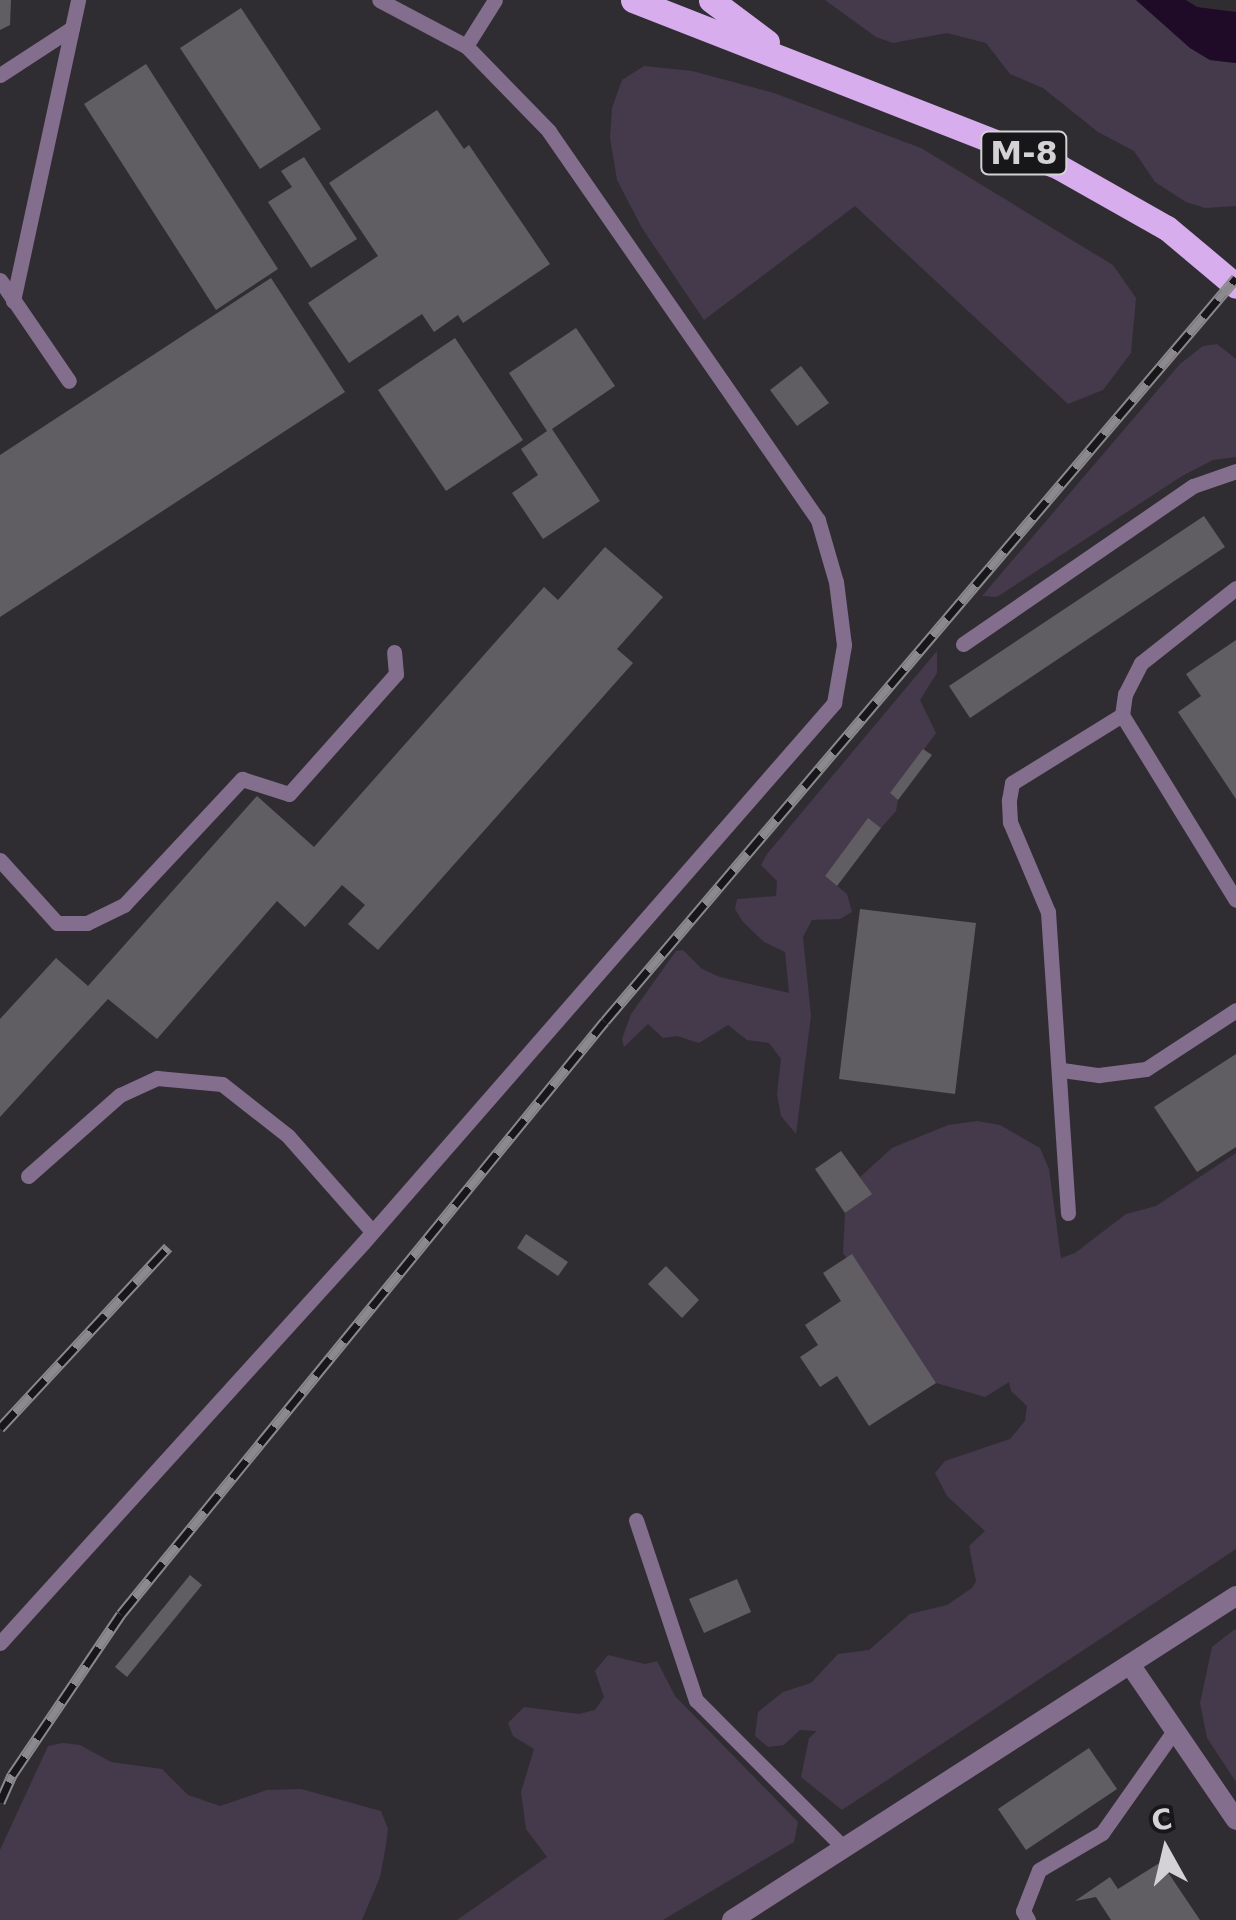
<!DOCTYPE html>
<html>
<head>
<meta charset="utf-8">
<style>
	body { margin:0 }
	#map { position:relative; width:1236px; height:1920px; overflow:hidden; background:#302d32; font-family:"DejaVu Sans",sans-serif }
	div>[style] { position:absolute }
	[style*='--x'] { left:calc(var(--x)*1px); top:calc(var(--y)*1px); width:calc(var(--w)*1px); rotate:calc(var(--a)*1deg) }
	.green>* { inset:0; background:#45394c }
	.water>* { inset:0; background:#1f0b27 }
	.building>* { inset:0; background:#615e63 }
	.lane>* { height:15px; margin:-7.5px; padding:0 7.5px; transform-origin:7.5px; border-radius:7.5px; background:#836e8e }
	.street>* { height:20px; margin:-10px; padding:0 10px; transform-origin:10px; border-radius:10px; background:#836e8e }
	.primary>* { height:25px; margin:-12.5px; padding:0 12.5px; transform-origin:12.5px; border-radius:12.5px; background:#d8adee }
	.rail>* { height:11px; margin-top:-5.5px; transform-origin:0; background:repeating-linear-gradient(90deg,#171618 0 22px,#8b898d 0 44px); box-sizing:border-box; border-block:2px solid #8b898d }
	span { translate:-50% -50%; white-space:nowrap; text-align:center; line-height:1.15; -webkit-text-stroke:9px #171618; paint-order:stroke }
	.shield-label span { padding:2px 8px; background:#171618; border:2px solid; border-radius:8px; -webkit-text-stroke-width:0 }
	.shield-label { font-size:32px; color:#d4d2d5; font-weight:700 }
	.north { position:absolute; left:1116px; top:1800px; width:100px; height:100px; -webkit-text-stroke:8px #171618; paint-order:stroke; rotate:352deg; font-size:28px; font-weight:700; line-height:40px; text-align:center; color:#d4d2d5 }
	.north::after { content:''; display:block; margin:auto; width:35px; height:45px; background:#d4d2d5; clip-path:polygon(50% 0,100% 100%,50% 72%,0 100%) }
</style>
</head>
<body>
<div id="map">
	<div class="green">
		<div style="clip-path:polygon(825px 0,1136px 0,1190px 48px,1210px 60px,1236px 63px,1236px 206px,1205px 208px,1186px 202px,1155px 182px,1134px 151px,1098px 132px,1043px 88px,1010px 74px,986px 43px,947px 33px,893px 43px,876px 37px)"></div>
		<div style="clip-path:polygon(644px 66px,692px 71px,774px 93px,921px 148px,1113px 265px,1136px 298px,1131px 353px,1103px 390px,1068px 404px,855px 206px,704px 320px,642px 228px,617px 180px,610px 138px,612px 108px,622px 80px)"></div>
		<div style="clip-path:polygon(1217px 344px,1236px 359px,1236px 457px,1213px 460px,1182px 476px,997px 597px,982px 596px,1180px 364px,1203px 346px)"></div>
		<div style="clip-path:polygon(937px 651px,937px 673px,920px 700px,936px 733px,891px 794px,898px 800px,896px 811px,881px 828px,868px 819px,825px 876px,847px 894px,852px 912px,840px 919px,812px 920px,803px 937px,811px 1016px,796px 1134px,781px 1116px,777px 1094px,781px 1059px,769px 1043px,747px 1040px,728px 1025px,699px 1043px,677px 1036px,663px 1038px,648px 1024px,624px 1047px,622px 1039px,631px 1014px,676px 951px,683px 950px,702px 969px,720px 977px,789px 993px,785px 952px,764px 942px,743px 922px,735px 909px,737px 899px,776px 896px,777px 881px,761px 865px,767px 854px)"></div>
		<div style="clip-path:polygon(977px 1121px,1000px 1125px,1040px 1148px,1049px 1169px,1061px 1258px,1075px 1253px,1126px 1214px,1156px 1206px,1236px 1153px,1236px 1549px,842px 1810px,801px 1777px,809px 1738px,817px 1731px,800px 1730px,784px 1745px,768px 1747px,755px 1736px,758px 1712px,783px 1692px,811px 1683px,838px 1654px,869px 1650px,910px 1614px,947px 1605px,972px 1588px,976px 1581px,969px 1546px,985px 1531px,947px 1496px,935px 1473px,945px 1461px,1010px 1439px,1025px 1421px,1027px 1406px,1011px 1391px,1009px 1382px,985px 1397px,936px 1383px,843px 1253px,845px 1213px,871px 1194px,860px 1177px,892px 1148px,948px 1125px)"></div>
		<div style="clip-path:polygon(1235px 1629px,1236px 1630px,1236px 1782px,1207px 1738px,1200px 1703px,1212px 1647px)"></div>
		<div style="clip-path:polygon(608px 1655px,645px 1664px,657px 1661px,675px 1696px,798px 1822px,794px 1842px,663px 1920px,457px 1920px,547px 1857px,526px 1829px,521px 1792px,534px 1749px,513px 1736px,508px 1723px,524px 1707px,579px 1714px,595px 1710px,604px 1697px,595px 1671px)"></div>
		<div style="clip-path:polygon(63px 1743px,80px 1745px,111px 1762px,162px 1769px,188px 1795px,220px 1806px,267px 1790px,301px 1789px,381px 1811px,388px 1829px,386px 1845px,380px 1877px,362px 1920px,0 1920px,0 1850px,48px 1746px)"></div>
	</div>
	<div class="water">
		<div style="clip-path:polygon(1136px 0,1186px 0,1197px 7px,1236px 12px,1236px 63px,1210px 60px,1190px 48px)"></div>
	</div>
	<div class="building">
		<div style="clip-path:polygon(0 0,11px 0,10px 25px,0 30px)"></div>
		<div style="clip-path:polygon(241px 8px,321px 129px,260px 169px,180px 48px)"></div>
		<div style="clip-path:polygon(146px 64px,278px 269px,216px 310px,84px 104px)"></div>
		<div style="clip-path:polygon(437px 110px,464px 149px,469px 145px,550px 264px,463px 323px,458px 315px,434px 332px,422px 314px,349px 363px,308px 303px,378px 256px,329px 183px)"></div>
		<div style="clip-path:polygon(304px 157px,357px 239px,311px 268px,268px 202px,292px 187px,281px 171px)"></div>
		<div style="clip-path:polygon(271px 278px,345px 392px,0 617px,0 455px)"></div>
		<div style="clip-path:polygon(576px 328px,615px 386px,552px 429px,600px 501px,543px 539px,512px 493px,538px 475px,521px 449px,547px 431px,509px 373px)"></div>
		<div style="clip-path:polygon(455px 338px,523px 440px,446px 491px,378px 390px)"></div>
		<div style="clip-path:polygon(801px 366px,829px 403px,797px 426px,770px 390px)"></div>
		<div style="clip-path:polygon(1204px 516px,1225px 547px,970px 718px,949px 686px)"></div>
		<div style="clip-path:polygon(605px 547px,663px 597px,617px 649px,633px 663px,378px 950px,348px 924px,365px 905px,342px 885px,305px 927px,277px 901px,157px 1039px,108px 999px,0 1117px,0 1019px,56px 958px,88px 986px,257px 796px,314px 847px,544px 587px,558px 600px)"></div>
		<div style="clip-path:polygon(1236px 640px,1236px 799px,1178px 712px,1201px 696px,1186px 674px)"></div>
		<div style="clip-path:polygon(923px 749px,932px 755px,898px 800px,890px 793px)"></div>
		<div style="clip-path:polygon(868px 818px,881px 828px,837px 886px,825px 876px)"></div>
		<div style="clip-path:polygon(860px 909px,976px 923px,955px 1094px,839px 1079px)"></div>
		<div style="clip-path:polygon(1236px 1054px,1236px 1147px,1197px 1172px,1154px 1107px)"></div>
		<div style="clip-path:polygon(841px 1151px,872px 1194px,845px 1213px,815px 1169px)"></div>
		<div style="clip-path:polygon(526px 1234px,568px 1262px,558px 1276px,517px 1248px)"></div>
		<div style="clip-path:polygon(852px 1254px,936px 1383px,869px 1426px,837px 1376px,820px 1387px,800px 1357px,818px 1345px,805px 1325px,841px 1301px,823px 1273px)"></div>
		<div style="clip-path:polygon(666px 1266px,699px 1300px,682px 1318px,648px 1284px)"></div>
		<div style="clip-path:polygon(190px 1575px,202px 1585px,127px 1677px,115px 1667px)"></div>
		<div style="clip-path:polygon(737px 1579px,751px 1612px,704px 1633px,689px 1599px)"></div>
		<div style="clip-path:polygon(1089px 1748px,1117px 1789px,1026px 1850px,998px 1809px)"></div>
		<div style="clip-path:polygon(1161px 1862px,1200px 1920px,1111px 1920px,1096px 1897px,1075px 1901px,1110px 1877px,1118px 1889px)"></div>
	</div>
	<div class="lane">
		<div style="--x:466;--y:46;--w:54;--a:-57.8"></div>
		<div style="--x:0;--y:75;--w:86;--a:-33.1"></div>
		<div style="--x:0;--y:280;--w:122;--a:55.7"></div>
		<div style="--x:13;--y:301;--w:308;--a:-77.8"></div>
		<div style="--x:1236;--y:588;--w:121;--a:141.7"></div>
		<div style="--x:1141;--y:663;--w:35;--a:117"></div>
		<div style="--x:1125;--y:694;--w:21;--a:98"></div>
		<div style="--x:1122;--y:715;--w:217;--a:58.4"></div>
		<div style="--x:963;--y:644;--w:279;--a:-34.5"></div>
		<div style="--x:1193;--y:486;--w:46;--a:-19.2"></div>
		<div style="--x:0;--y:860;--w:85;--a:47.9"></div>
		<div style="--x:57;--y:923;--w:30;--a:0"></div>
		<div style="--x:87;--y:923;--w:41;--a:-25.9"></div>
		<div style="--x:124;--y:905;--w:173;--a:-46.9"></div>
		<div style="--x:242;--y:779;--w:49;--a:17.7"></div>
		<div style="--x:289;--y:794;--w:161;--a:-48.3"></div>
		<div style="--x:396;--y:674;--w:22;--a:-95"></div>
		<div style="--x:1062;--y:1070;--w:37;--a:8"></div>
		<div style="--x:1099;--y:1075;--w:47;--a:-7.3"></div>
		<div style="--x:1146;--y:1069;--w:108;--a:-33.2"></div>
		<div style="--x:28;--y:1176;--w:123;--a:-41.4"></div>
		<div style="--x:120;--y:1095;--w:41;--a:-24.7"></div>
		<div style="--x:157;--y:1078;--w:65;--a:5.3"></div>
		<div style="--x:222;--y:1084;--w:84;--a:38.2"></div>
		<div style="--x:288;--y:1136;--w:125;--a:48.6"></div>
		<div style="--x:1068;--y:1213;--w:302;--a:-93.8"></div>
		<div style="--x:1048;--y:912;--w:98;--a:-112.9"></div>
		<div style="--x:1010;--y:822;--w:22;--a:-93"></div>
		<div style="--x:1009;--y:800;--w:17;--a:-80"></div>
		<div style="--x:1012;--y:783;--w:129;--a:-31.7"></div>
		<div style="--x:636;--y:1520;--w:190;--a:71.6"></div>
		<div style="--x:696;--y:1700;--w:209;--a:45"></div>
		<div style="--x:0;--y:1643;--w:540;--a:-47.78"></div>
		<div style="--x:363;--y:1243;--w:717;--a:-48.9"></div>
		<div style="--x:834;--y:703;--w:59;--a:-80.2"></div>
		<div style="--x:844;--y:645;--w:64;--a:-97.2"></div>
		<div style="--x:836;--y:582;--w:65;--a:-106.2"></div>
		<div style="--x:818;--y:520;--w:473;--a:-124.7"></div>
		<div style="--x:549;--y:131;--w:119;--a:-134.3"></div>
		<div style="--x:466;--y:46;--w:98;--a:-152.1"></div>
		<div style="--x:1028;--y:1920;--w:10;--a:-119"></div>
		<div style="--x:1023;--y:1911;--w:44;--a:-68.7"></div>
		<div style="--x:1039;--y:1870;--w:73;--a:-30.4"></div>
		<div style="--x:1102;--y:1833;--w:128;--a:-54.8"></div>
	</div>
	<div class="street">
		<div style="--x:1131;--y:1666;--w:186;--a:55.7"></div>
		<div style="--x:732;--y:1920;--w:599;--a:-32.74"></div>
	</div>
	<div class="primary">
		<div style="--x:633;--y:0;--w:458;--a:21.4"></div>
		<div style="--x:1059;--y:167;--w:124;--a:29.5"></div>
		<div style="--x:1167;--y:228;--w:90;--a:40"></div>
		<div style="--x:711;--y:0;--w:70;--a:36.9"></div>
	</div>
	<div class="rail">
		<div style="--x:0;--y:1428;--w:247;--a:-47.1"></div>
		<div style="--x:0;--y:1802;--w:30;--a:-66"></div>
		<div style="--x:12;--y:1775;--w:194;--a:-55.9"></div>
		<div style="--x:121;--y:1614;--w:765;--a:-50.78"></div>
		<div style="--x:605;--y:1021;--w:975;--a:-49.66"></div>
	</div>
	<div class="shield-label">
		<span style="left:1024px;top:153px">М-8</span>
	</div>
	<div class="north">С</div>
</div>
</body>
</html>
